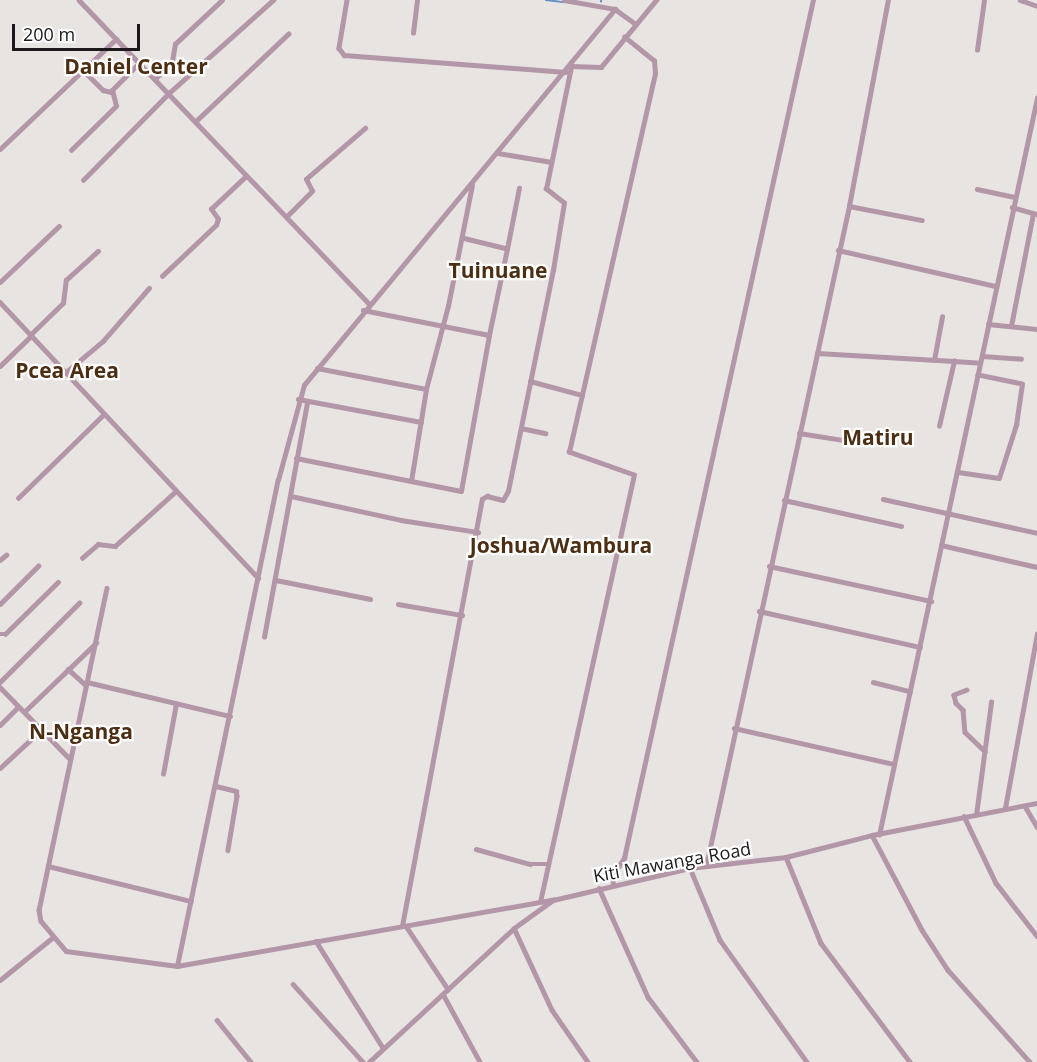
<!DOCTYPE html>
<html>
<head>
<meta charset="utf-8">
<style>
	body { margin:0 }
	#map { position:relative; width:1037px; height:1062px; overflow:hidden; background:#e8e4e2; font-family:"Open Sans",sans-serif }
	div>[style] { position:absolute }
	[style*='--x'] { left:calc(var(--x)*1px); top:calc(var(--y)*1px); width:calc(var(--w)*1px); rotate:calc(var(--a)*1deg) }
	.stream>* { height:1.5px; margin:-0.75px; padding:0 0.75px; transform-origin:0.75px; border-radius:0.75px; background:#6491c7 }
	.minor>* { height:4.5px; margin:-2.25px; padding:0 2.25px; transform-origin:2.25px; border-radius:2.25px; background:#b396a8 }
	span { translate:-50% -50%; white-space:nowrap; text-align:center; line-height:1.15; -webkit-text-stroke:4.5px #fff; paint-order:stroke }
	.street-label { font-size:18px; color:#1b1919 }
	.quarter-label { font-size:21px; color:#4c2f12; font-weight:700 }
	.scale { position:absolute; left:12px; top:24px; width:128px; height:27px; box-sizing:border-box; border:3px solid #1b1919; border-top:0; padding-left:8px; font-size:18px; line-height:21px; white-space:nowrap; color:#1b1919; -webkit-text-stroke:4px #fff; paint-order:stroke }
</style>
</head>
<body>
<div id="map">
	<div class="stream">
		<div style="--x:546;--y:0;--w:17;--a:7"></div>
		<div style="--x:601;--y:2;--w:2;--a:-90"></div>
	</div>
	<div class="minor">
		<div style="--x:79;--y:0;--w:419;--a:46.3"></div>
		<div style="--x:347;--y:0;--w:49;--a:99.5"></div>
		<div style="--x:339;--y:48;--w:9;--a:54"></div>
		<div style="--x:344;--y:55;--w:222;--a:4.4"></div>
		<div style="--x:564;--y:0;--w:52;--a:10"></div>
		<div style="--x:615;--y:9;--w:26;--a:36"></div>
		<div style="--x:1020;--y:0;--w:18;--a:19"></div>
		<div style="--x:413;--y:33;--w:33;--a:-83"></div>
		<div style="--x:977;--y:50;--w:50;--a:-82"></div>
		<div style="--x:571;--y:66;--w:30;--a:2"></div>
		<div style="--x:601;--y:67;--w:87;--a:-50.6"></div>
		<div style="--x:83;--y:70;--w:28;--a:45"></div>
		<div style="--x:103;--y:90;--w:8;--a:14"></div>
		<div style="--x:155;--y:79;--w:25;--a:-47"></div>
		<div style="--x:172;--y:61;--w:17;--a:-80"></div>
		<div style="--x:175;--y:44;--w:64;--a:-43.1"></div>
		<div style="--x:196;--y:121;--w:127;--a:-43.4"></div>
		<div style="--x:0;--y:149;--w:160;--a:-43.5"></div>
		<div style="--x:71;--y:150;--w:63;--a:-44.4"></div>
		<div style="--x:116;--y:106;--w:16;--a:-104"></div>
		<div style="--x:112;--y:90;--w:38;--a:-45"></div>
		<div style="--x:498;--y:153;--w:54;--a:9.6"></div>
		<div style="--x:83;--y:180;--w:122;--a:-45.3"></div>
		<div style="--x:169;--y:93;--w:140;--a:-41.8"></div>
		<div style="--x:977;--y:189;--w:38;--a:12"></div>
		<div style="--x:849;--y:206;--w:74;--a:10.9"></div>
		<div style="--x:1012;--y:207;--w:26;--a:16"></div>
		<div style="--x:286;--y:217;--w:37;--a:-45"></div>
		<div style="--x:312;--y:191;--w:13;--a:-117"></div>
		<div style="--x:306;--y:179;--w:78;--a:-40.8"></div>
		<div style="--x:507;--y:249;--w:62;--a:-78.9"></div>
		<div style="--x:838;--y:250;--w:161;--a:12.9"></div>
		<div style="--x:162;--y:276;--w:74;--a:-43.4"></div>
		<div style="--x:216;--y:225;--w:6;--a:-72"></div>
		<div style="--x:218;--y:219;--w:12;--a:-125"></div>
		<div style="--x:211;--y:209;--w:48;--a:-43.3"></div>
		<div style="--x:0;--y:282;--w:81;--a:-43.5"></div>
		<div style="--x:0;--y:302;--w:378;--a:46.9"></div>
		<div style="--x:363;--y:310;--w:128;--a:11.2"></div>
		<div style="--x:489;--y:335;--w:88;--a:-78.2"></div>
		<div style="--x:507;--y:249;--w:46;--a:-166.3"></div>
		<div style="--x:988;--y:324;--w:49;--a:5.8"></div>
		<div style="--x:1011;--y:326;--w:114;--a:-78.9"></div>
		<div style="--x:30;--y:335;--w:46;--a:-44.1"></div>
		<div style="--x:63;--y:303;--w:23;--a:-83"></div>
		<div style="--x:66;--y:280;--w:43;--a:-42.2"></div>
		<div style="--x:817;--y:353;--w:137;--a:3.3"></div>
		<div style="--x:982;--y:356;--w:39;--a:4"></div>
		<div style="--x:934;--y:360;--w:44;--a:-79.5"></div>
		<div style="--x:0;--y:366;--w:43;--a:-44.1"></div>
		<div style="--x:317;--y:368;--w:111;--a:10.9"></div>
		<div style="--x:65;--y:373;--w:50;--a:-40.1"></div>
		<div style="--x:103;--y:341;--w:70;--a:-49"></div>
		<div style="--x:530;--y:381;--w:54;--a:15.1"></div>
		<div style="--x:298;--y:399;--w:125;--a:10.6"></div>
		<div style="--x:939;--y:426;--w:67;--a:-77"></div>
		<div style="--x:954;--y:361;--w:26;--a:4"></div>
		<div style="--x:521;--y:428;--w:25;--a:12"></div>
		<div style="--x:799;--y:433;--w:45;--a:9"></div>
		<div style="--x:296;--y:458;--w:168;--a:11.3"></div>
		<div style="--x:461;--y:491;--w:158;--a:-79.8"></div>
		<div style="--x:958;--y:472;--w:41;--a:8.3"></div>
		<div style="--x:999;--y:478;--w:56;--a:-72.2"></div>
		<div style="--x:1016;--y:425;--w:41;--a:-81.7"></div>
		<div style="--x:1022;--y:384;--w:45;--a:-168.4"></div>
		<div style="--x:411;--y:481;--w:93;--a:-80.7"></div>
		<div style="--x:426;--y:389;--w:86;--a:-75.2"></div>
		<div style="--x:448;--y:306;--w:123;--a:-78.8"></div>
		<div style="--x:291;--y:496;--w:113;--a:12.3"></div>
		<div style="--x:401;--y:520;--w:78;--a:8.9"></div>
		<div style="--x:18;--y:498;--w:120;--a:-44.3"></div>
		<div style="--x:883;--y:499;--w:158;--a:12.4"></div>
		<div style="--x:784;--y:500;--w:120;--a:12.5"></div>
		<div style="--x:941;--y:545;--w:98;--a:12.9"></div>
		<div style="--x:82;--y:558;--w:21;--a:-41"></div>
		<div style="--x:98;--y:544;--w:17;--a:7"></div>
		<div style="--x:115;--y:546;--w:82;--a:-42"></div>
		<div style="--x:0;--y:560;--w:8;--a:-40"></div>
		<div style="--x:769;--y:566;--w:166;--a:12.2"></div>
		<div style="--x:276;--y:580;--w:96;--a:11.4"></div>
		<div style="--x:107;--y:588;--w:329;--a:101.9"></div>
		<div style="--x:39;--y:910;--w:11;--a:80"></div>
		<div style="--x:41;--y:921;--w:39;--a:50"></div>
		<div style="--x:66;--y:951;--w:112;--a:7.7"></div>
		<div style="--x:177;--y:966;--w:382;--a:-10"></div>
		<div style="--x:0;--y:604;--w:54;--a:-45"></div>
		<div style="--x:398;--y:604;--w:65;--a:9.8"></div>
		<div style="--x:759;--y:611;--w:165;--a:12.6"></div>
		<div style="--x:0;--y:634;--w:5;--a:0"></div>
		<div style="--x:5;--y:634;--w:74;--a:-44.5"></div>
		<div style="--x:264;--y:637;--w:239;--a:-79.6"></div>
		<div style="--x:68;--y:669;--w:24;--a:42"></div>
		<div style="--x:0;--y:682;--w:112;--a:-45"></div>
		<div style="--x:87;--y:682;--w:147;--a:13.4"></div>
		<div style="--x:873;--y:682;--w:38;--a:14"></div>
		<div style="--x:0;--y:687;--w:100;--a:45.8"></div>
		<div style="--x:967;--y:690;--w:14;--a:159"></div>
		<div style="--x:954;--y:695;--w:8;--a:76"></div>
		<div style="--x:956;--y:703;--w:10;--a:45"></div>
		<div style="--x:963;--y:710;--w:22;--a:85"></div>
		<div style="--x:965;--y:732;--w:28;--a:44"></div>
		<div style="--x:24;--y:712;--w:100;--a:-43.8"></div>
		<div style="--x:0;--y:725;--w:25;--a:-45"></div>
		<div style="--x:734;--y:728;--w:164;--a:12.7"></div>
		<div style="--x:0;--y:768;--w:56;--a:-42.8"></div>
		<div style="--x:163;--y:774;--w:71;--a:-79.5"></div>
		<div style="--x:216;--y:786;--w:21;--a:14"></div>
		<div style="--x:236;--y:791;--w:5;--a:79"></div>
		<div style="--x:237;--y:796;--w:55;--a:99.5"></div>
		<div style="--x:1025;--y:806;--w:24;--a:60"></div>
		<div style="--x:1005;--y:808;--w:177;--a:-79.6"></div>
		<div style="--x:976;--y:815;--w:114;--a:-82.4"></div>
		<div style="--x:964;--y:816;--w:74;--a:64.5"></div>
		<div style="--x:996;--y:883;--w:67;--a:52.3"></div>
		<div style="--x:872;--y:835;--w:107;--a:62.2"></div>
		<div style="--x:922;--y:930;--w:48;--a:57"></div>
		<div style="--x:948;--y:970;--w:123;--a:48.3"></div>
		<div style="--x:879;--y:835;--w:754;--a:-77.9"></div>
		<div style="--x:476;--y:849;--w:56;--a:15.5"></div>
		<div style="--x:530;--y:864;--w:18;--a:0"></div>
		<div style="--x:786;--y:857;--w:93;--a:67.9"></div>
		<div style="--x:821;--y:943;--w:149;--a:53.2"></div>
		<div style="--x:48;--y:866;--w:147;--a:13.8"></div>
		<div style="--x:706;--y:866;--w:675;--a:-77.77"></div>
		<div style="--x:849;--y:206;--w:210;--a:-79.3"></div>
		<div style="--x:690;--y:868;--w:78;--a:67.4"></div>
		<div style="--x:720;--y:940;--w:150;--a:54.5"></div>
		<div style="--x:613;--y:885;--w:9;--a:-96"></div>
		<div style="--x:612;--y:876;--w:22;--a:-56"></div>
		<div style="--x:624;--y:858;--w:879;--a:-77.58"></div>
		<div style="--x:599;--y:888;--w:120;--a:65.8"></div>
		<div style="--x:648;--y:997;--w:81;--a:53"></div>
		<div style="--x:540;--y:902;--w:437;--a:-77.6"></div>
		<div style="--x:634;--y:475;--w:69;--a:-160.5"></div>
		<div style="--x:569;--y:452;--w:388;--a:-77.2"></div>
		<div style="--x:655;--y:74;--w:13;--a:-94"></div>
		<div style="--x:654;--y:61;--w:38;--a:-141"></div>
		<div style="--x:402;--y:926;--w:434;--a:-79.4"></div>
		<div style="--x:482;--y:499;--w:6;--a:-31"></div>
		<div style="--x:487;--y:496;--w:16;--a:14"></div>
		<div style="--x:503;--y:500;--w:10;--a:-61"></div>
		<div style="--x:508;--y:491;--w:226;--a:-78.5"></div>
		<div style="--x:553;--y:270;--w:68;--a:-80.7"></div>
		<div style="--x:564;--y:203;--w:23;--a:-142"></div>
		<div style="--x:546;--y:189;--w:125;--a:-78.4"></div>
		<div style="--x:406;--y:926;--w:76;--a:56.3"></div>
		<div style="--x:514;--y:928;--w:90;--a:65.1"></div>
		<div style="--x:552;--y:1010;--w:63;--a:55.3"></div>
		<div style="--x:316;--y:941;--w:126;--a:57.9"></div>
		<div style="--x:177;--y:966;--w:496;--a:-78.3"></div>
		<div style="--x:278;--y:480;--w:98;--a:-74.7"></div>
		<div style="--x:304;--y:385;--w:488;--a:-50.4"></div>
		<div style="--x:0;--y:980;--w:67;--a:-38.9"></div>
		<div style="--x:293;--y:984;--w:105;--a:48.1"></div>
		<div style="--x:443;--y:994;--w:77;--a:61.4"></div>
		<div style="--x:217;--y:1020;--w:54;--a:51"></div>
		<div style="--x:369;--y:1062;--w:197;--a:-42.7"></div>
		<div style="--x:514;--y:928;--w:48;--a:-35.7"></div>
		<div style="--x:553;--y:900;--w:141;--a:-13.1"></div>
		<div style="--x:690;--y:868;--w:97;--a:-6.5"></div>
		<div style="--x:786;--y:857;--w:89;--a:-14.3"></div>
		<div style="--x:872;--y:835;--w:168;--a:-11"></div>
	</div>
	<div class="street-label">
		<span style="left:672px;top:862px;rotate:-10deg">Kiti Mawanga Road</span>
	</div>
	<div class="quarter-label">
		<span style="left:136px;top:66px">Daniel Center</span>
		<span style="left:498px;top:270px">Tuinuane</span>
		<span style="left:67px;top:370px">Pcea Area</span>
		<span style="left:878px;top:437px">Matiru</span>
		<span style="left:561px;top:545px">Joshua/Wambura</span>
		<span style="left:81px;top:731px">N-Nganga</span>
	</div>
	<div class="scale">200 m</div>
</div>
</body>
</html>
